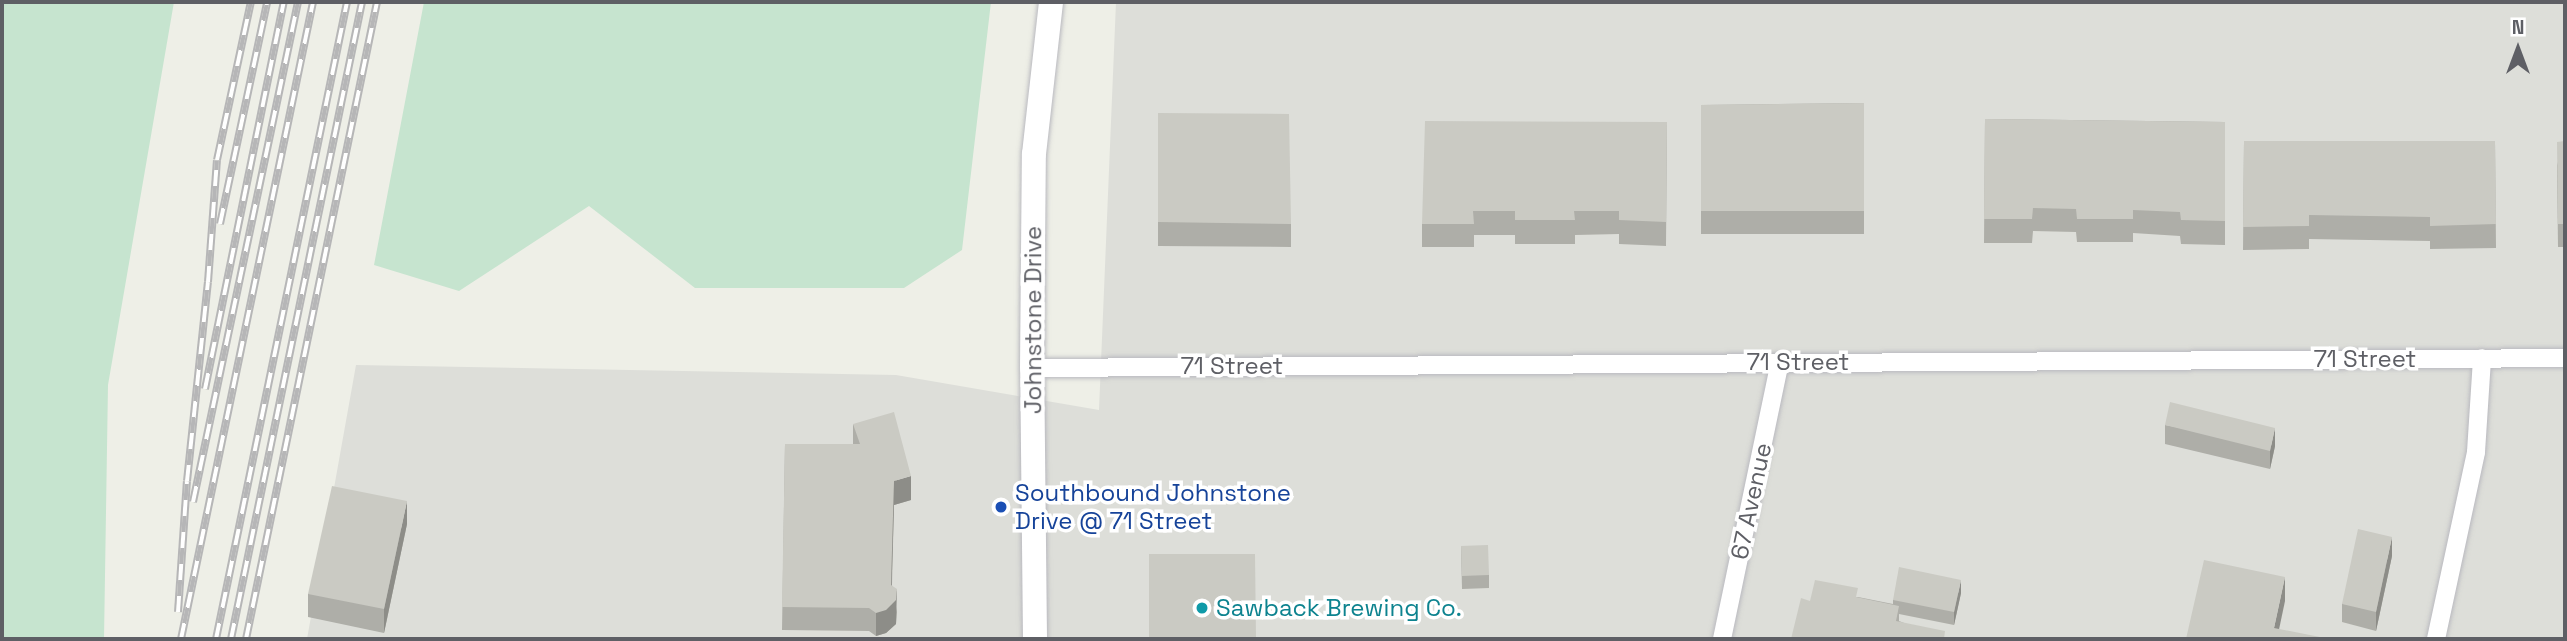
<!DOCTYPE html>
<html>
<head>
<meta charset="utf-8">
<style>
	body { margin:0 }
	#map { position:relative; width:2567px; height:641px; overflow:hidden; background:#eeefe7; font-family:"Space Grotesk",sans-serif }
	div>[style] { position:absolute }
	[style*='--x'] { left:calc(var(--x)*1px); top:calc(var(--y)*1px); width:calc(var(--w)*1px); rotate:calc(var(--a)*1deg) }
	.industrial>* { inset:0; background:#ddded9 }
	.green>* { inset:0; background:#c6e4cf }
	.roads { filter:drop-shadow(0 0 2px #b9b9bf) drop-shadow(0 0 2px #b9b9bf) }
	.street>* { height:18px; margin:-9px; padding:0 9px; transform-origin:9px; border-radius:9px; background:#fff }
	.secondary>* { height:24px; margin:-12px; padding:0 12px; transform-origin:12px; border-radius:12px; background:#fff }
	.rail>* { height:8px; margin-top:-4px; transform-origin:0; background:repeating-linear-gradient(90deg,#fff 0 16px,#b6b6b7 0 32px); box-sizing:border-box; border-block:2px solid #b6b6b7 }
	.wall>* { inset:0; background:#aeaea8 }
	.shaded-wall>* { inset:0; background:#8d8d88 }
	.building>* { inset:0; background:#cacac3 }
	.dots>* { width:19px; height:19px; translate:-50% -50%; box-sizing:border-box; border:4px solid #fff; border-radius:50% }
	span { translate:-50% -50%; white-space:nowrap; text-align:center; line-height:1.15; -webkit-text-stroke:7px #fff; paint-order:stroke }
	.street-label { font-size:24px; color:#5e5f65 }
	.transit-label { font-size:24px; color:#164399 }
	.left { translate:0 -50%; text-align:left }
	.culture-label { font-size:24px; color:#0d838f }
	.frame { position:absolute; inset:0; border:4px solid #5e5f65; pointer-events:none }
	.north { position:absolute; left:2483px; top:14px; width:70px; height:70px; -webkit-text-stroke:5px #fff; paint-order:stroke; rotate:0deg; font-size:19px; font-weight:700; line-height:28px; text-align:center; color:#5e5f65 }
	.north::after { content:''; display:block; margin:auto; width:24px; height:32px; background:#5e5f65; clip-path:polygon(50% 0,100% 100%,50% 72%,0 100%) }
</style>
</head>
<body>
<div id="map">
	<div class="industrial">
		<div style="clip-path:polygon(1116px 2px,2565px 2px,2565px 639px,307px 639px,356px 365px,896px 375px,1099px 410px)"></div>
	</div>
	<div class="green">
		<div style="clip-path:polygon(2px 2px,174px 2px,108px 385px,104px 639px,2px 639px)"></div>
		<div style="clip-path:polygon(424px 2px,991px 2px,962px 250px,904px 288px,695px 288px,589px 206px,459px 291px,374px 265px)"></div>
	</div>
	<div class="roads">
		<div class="street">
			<div style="--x:1032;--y:368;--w:1533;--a:-0.37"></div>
			<div style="--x:1722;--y:639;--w:283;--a:-78.2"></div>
			<div style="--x:2436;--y:639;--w:191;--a:-77.9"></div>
			<div style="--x:2476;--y:452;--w:94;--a:-86.3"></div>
		</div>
		<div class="secondary">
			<div style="--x:1035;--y:639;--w:271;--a:-90.6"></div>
			<div style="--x:1032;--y:368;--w:214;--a:-89.5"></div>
			<div style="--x:1034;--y:154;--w:153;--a:-83.6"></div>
		</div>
	</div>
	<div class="rail">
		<div style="--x:220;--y:224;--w:227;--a:-78"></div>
		<div style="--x:205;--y:389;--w:395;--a:-78.5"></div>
		<div style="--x:193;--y:502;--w:511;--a:-78.14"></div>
		<div style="--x:178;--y:612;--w:131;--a:-86.1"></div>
		<div style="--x:187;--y:481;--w:200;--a:-84"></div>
		<div style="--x:208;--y:282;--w:122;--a:-85.8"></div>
		<div style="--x:217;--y:160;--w:162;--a:-77.9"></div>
		<div style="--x:181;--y:639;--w:651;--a:-78.29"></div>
		<div style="--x:216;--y:639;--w:650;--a:-78.38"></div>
		<div style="--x:231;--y:639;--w:650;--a:-78.38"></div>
		<div style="--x:246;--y:639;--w:650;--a:-78.38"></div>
	</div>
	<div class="wall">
		<div style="clip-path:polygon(1864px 103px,1864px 234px,1701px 234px,1701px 105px)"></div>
		<div style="clip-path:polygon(1158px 113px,1291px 224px,1291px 247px,1158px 246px)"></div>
		<div style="clip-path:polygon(1985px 119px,2225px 122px,2225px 245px,2181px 244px,2180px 236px,2133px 233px,2133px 242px,2077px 242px,2076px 232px,2033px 231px,2032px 243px,1984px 243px)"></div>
		<div style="clip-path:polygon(1667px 122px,1666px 246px,1619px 244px,1619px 234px,1575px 235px,1575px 244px,1515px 244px,1515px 235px,1474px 235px,1474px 247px,1422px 247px,1422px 224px)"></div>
		<div style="clip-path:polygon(2244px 141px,2495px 141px,2496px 248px,2430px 249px,2430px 241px,2309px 239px,2309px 249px,2243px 250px)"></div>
		<div style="clip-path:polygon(2565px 141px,2565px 247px,2558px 247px,2557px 165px)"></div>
		<div style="clip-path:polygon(853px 424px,911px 500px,894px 505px,892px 585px,897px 612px,896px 624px,886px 633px,876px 636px,869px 631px,782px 630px,785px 444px,853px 444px)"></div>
		<div style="clip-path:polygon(2165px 425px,2275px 446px,2270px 469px,2165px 444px)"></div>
		<div style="clip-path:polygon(407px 524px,384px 633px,308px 617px,308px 594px)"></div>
		<div style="clip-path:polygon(1461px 546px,1489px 575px,1489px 588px,1462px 589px)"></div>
		<div style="clip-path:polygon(2392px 556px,2376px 631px,2342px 622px,2342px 604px)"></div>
		<div style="clip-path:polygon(1961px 593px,1954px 625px,1899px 614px,1899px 621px,1945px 639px,1810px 601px,1858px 597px,1893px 604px,1893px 600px)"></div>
	</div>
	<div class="shaded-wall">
		<div style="clip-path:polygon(2275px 428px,2275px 446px,2270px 469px,2270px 451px)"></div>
		<div style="clip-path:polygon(911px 476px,911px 500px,894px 505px,891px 605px,897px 589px,896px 624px,886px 633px,876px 636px,876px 613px,894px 481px)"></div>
		<div style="clip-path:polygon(407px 501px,407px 524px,384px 633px,384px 609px)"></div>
		<div style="clip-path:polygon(2392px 537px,2392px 556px,2376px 631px,2376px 612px)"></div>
		<div style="clip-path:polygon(2285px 577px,2285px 601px,2277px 639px,2274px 628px)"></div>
		<div style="clip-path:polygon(1961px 580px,1961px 593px,1954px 625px,1954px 612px)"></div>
	</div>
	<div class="building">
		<div style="clip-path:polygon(1864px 103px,1864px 211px,1701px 211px,1701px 105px)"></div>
		<div style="clip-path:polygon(1158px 113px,1289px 114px,1291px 224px,1158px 222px)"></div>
		<div style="clip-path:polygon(1985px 119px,2225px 122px,2225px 221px,2181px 220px,2180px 212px,2133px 210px,2133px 219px,2077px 219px,2076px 209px,2033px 208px,2032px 219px,1984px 219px)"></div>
		<div style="clip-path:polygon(1425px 121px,1667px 122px,1666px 222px,1619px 220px,1619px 211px,1574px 211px,1575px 220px,1515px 220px,1515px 211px,1473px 211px,1474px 224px,1422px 224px)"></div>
		<div style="clip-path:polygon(2244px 141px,2495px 141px,2496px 224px,2430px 226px,2430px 217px,2309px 215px,2309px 226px,2243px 227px)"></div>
		<div style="clip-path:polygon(2565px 141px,2565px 224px,2558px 224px,2557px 142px)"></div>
		<div style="clip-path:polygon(2170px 402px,2275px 428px,2270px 451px,2165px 425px)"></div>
		<div style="clip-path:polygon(894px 412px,911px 476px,894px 481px,891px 585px,897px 589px,896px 600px,886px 610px,876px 613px,869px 608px,782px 607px,785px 444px,860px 444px,853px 424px)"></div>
		<div style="clip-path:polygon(332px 486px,407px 501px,384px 609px,308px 594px)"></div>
		<div style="clip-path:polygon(2358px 529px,2392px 537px,2376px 612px,2342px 604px)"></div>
		<div style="clip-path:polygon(1488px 545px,1489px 575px,1462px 576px,1461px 546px)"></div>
		<div style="clip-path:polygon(1149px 554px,1255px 554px,1256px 639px,1149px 639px)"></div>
		<div style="clip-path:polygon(2204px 560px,2285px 577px,2274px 628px,2330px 639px,2186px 639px)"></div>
		<div style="clip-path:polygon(1899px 567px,1961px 580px,1954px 612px,1893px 600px)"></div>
		<div style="clip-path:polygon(1815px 580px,1858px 588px,1856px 597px,1899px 606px,1896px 621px,1945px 631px,1944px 639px,1791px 639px,1801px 598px,1810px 601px)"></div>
	</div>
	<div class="dots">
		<div style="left:1001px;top:507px;background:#1a4fb4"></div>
		<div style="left:1202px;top:608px;background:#0f9aa8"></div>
	</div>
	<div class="street-label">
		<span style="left:1033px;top:320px;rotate:-90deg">Johnstone Drive</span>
		<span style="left:2365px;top:359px">71 Street</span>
		<span style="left:1798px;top:362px">71 Street</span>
		<span style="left:1232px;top:366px">71 Street</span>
		<span style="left:1751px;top:501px;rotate:-78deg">67 Avenue</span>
	</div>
	<div class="transit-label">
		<span class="left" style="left:1015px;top:507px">Southbound Johnstone<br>Drive @ 71 Street</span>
	</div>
	<div class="culture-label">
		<span class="left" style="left:1216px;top:608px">Sawback Brewing Co.</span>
	</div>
	<div class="frame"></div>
	<div class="north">N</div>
</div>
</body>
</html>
